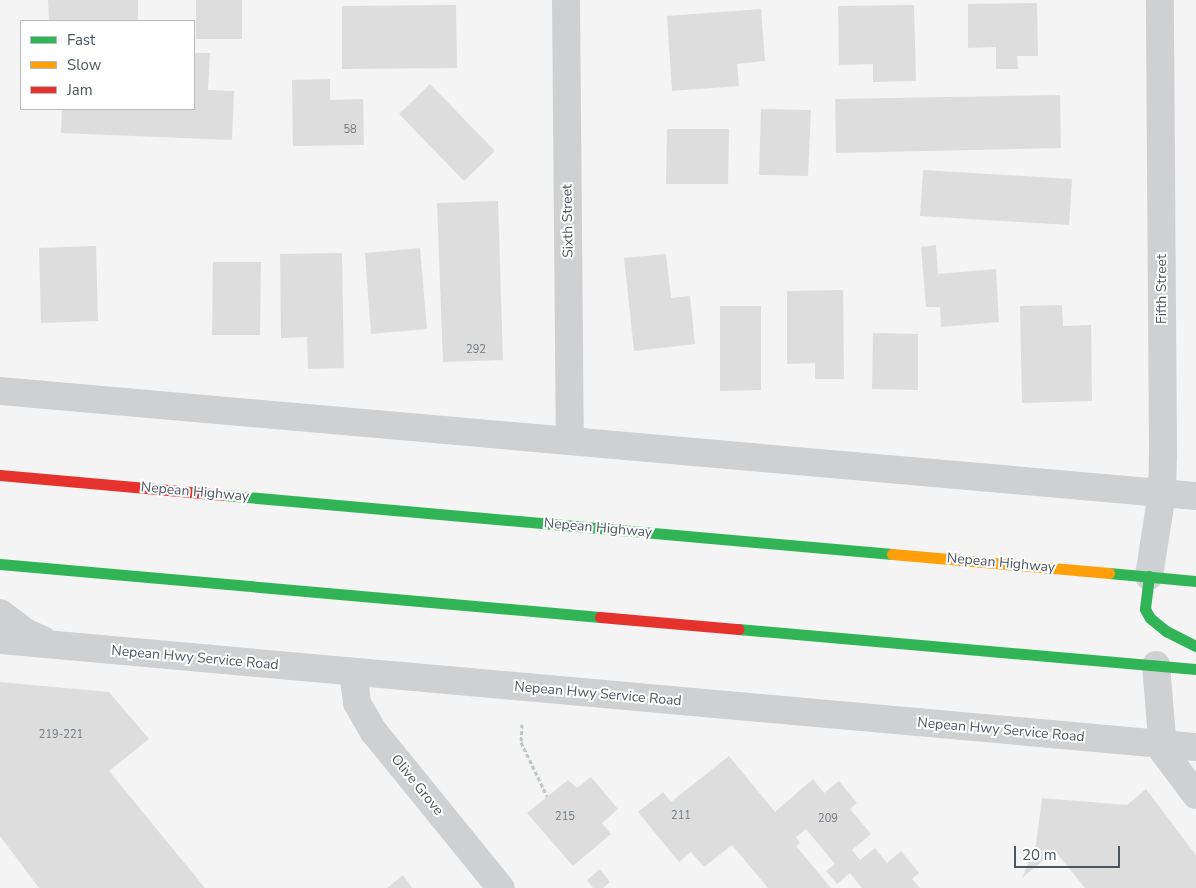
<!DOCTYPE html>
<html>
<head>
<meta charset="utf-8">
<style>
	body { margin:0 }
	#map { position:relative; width:1196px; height:888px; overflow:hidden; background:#f4f4f4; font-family:"Nunito Sans",sans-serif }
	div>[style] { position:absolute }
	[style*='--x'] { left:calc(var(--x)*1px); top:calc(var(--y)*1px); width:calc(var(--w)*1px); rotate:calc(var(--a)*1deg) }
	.building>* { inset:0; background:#ddddde }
	.path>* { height:3px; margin-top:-1.5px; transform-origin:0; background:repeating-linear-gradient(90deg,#bcc7c4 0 4px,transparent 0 6.5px) }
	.street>* { height:28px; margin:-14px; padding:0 14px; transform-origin:14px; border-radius:14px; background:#ced0d2 }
	.fast>* { height:11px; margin:-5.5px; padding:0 5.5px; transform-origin:5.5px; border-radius:5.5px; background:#30b455 }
	.slow>* { height:11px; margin:-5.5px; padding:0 5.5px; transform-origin:5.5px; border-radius:5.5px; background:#ff9f0a }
	.jam>* { height:11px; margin:-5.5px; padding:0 5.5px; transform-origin:5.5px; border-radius:5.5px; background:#e5322d }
	span { translate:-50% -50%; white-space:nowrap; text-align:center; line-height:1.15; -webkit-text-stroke:4px #fff; paint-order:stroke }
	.number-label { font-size:11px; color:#707881 }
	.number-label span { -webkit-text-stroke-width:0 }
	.street-label { font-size:14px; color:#4a5661 }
	.legend { position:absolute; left:20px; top:20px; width:175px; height:90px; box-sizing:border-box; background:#fff; border:1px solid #b7bbc0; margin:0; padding:6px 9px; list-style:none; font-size:15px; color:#4a5661 }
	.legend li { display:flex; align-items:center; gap:10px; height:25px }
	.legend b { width:25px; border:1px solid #b7bbc0 }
	.scale { position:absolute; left:1014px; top:846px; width:106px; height:22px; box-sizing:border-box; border:2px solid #4a5661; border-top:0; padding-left:6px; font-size:15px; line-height:18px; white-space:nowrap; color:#4a5661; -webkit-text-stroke:4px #fff; paint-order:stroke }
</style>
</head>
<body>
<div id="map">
	<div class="building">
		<div style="clip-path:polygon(48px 0,138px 0,138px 21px,49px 21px)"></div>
		<div style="clip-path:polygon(196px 0,242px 0,242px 39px,196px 39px)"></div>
		<div style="clip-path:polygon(1037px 3px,1038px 56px,1017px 56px,1018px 69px,996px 69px,996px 47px,968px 48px,968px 4px)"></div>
		<div style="clip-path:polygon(456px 5px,457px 68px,342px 69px,342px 6px)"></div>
		<div style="clip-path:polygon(914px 5px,916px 81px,873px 82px,873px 64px,839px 65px,838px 6px)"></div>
		<div style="clip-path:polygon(761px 9px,765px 61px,737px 64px,739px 86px,672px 91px,667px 16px)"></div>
		<div style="clip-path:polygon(194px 53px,210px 53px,208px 90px,234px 91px,232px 140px,61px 133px,62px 109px,194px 109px)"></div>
		<div style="clip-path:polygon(330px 79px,330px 100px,363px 99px,364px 145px,293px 146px,292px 80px)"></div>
		<div style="clip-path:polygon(430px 84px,495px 151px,464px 181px,399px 114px)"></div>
		<div style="clip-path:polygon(1060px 95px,1061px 148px,836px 153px,835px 99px)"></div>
		<div style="clip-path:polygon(761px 109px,811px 110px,808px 176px,759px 175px)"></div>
		<div style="clip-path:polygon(667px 129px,729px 129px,728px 184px,666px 184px)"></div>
		<div style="clip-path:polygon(923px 170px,1072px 179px,1069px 225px,920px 216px)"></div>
		<div style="clip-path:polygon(498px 201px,503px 360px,443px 362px,437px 203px)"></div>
		<div style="clip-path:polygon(936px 245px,938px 274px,996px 269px,999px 322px,941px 327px,940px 307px,926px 307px,921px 247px)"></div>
		<div style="clip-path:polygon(96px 246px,98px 321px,41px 323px,39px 248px)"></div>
		<div style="clip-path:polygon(420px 248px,427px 329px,371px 334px,365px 253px)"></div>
		<div style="clip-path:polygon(342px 253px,344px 368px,308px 369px,307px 337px,281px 338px,280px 254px)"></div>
		<div style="clip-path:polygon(666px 254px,671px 298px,690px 296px,695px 344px,634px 351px,624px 258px)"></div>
		<div style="clip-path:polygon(213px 262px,261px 262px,260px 335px,212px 335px)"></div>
		<div style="clip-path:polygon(843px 290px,844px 379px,815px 379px,815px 363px,787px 364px,787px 291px)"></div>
		<div style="clip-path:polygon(1062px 305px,1063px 326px,1091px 325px,1092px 401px,1022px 403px,1020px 306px)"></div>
		<div style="clip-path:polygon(720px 306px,761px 306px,761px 390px,720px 391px)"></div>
		<div style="clip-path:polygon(873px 333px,918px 334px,918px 390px,872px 389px)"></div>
		<div style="clip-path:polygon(0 682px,109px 692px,149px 739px,109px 771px,205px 888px,39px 888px,0 836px)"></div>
		<div style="clip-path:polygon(729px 756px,775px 812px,813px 779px,824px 793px,839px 781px,857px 803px,850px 809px,871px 834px,852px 850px,860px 860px,875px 848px,887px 863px,901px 851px,919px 873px,912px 879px,920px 888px,862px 888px,850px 873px,837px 884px,826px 871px,835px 864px,806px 829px,796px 837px,800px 843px,796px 846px,831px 888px,768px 888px,732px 845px,704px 867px,691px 852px,679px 862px,638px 812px,663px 792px,671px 802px)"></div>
		<div style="clip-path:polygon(591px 777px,618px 809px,602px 823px,611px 834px,573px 866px,527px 813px,568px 780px,577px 788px)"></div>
		<div style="clip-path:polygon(1146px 789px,1196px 855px,1196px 888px,1085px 888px,1055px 851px,1022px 878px,1036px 845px,1042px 798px,1127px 805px)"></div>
		<div style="clip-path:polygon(600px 869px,610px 882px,603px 888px,593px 888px,587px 880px)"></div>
		<div style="clip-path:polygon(403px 875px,412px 888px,387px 888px)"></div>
	</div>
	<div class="path">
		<div style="--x:522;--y:724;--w:18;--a:93"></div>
		<div style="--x:521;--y:742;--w:60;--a:64.3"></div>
	</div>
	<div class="street">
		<div style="--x:566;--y:0;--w:441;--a:89.5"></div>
		<div style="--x:0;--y:391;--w:1201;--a:5.02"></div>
		<div style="--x:1149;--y:576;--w:84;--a:-81.1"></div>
		<div style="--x:1162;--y:493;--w:40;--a:-88.6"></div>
		<div style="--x:1163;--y:453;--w:453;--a:-90.4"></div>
		<div style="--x:0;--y:613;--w:34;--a:37"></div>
		<div style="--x:27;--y:633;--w:17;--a:24"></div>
		<div style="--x:0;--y:640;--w:1201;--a:5.11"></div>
		<div style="--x:1156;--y:665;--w:86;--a:85.3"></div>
		<div style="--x:1163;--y:751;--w:55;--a:53.1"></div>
		<div style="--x:353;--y:673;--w:30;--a:82"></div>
		<div style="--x:357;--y:703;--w:34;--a:60"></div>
		<div style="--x:374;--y:732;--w:201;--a:50.9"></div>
	</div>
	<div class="fast">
		<div style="--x:224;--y:495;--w:671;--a:5.05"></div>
		<div style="--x:0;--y:564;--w:602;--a:5.05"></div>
		<div style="--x:1109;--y:573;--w:87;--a:5.3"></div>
		<div style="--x:1149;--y:576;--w:33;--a:97"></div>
		<div style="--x:1145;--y:609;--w:10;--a:61"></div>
		<div style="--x:1150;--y:618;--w:21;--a:39"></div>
		<div style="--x:1166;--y:631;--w:34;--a:27"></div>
		<div style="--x:738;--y:629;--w:460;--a:5"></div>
	</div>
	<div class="slow">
		<div style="--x:892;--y:554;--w:218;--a:5"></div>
	</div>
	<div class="jam">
		<div style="--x:0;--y:475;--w:225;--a:5.1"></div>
		<div style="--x:600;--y:617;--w:139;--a:5"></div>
	</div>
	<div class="number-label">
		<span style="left:350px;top:130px">58</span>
		<span style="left:476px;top:350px">292</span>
		<span style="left:61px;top:735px">219-221</span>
		<span style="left:681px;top:816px">211</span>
		<span style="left:565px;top:817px">215</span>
		<span style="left:828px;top:819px">209</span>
	</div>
	<div class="street-label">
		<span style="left:568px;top:221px;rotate:-91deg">Sixth Street</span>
		<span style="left:1162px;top:289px;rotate:-90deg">Fifth Street</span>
		<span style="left:195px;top:492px;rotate:5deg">Nepean Highway</span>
		<span style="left:598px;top:528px;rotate:5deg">Nepean Highway</span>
		<span style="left:1001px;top:563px;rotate:5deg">Nepean Highway</span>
		<span style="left:195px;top:658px;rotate:5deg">Nepean Hwy Service Road</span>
		<span style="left:598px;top:694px;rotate:5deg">Nepean Hwy Service Road</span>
		<span style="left:1001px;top:730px;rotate:5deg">Nepean Hwy Service Road</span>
		<span style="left:417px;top:785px;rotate:51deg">Olive Grove</span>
	</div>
	<ul class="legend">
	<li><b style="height:6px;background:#30b455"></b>Fast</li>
	<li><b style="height:6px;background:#ff9f0a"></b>Slow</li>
	<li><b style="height:6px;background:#e5322d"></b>Jam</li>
	</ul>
	<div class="scale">20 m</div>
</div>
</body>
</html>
